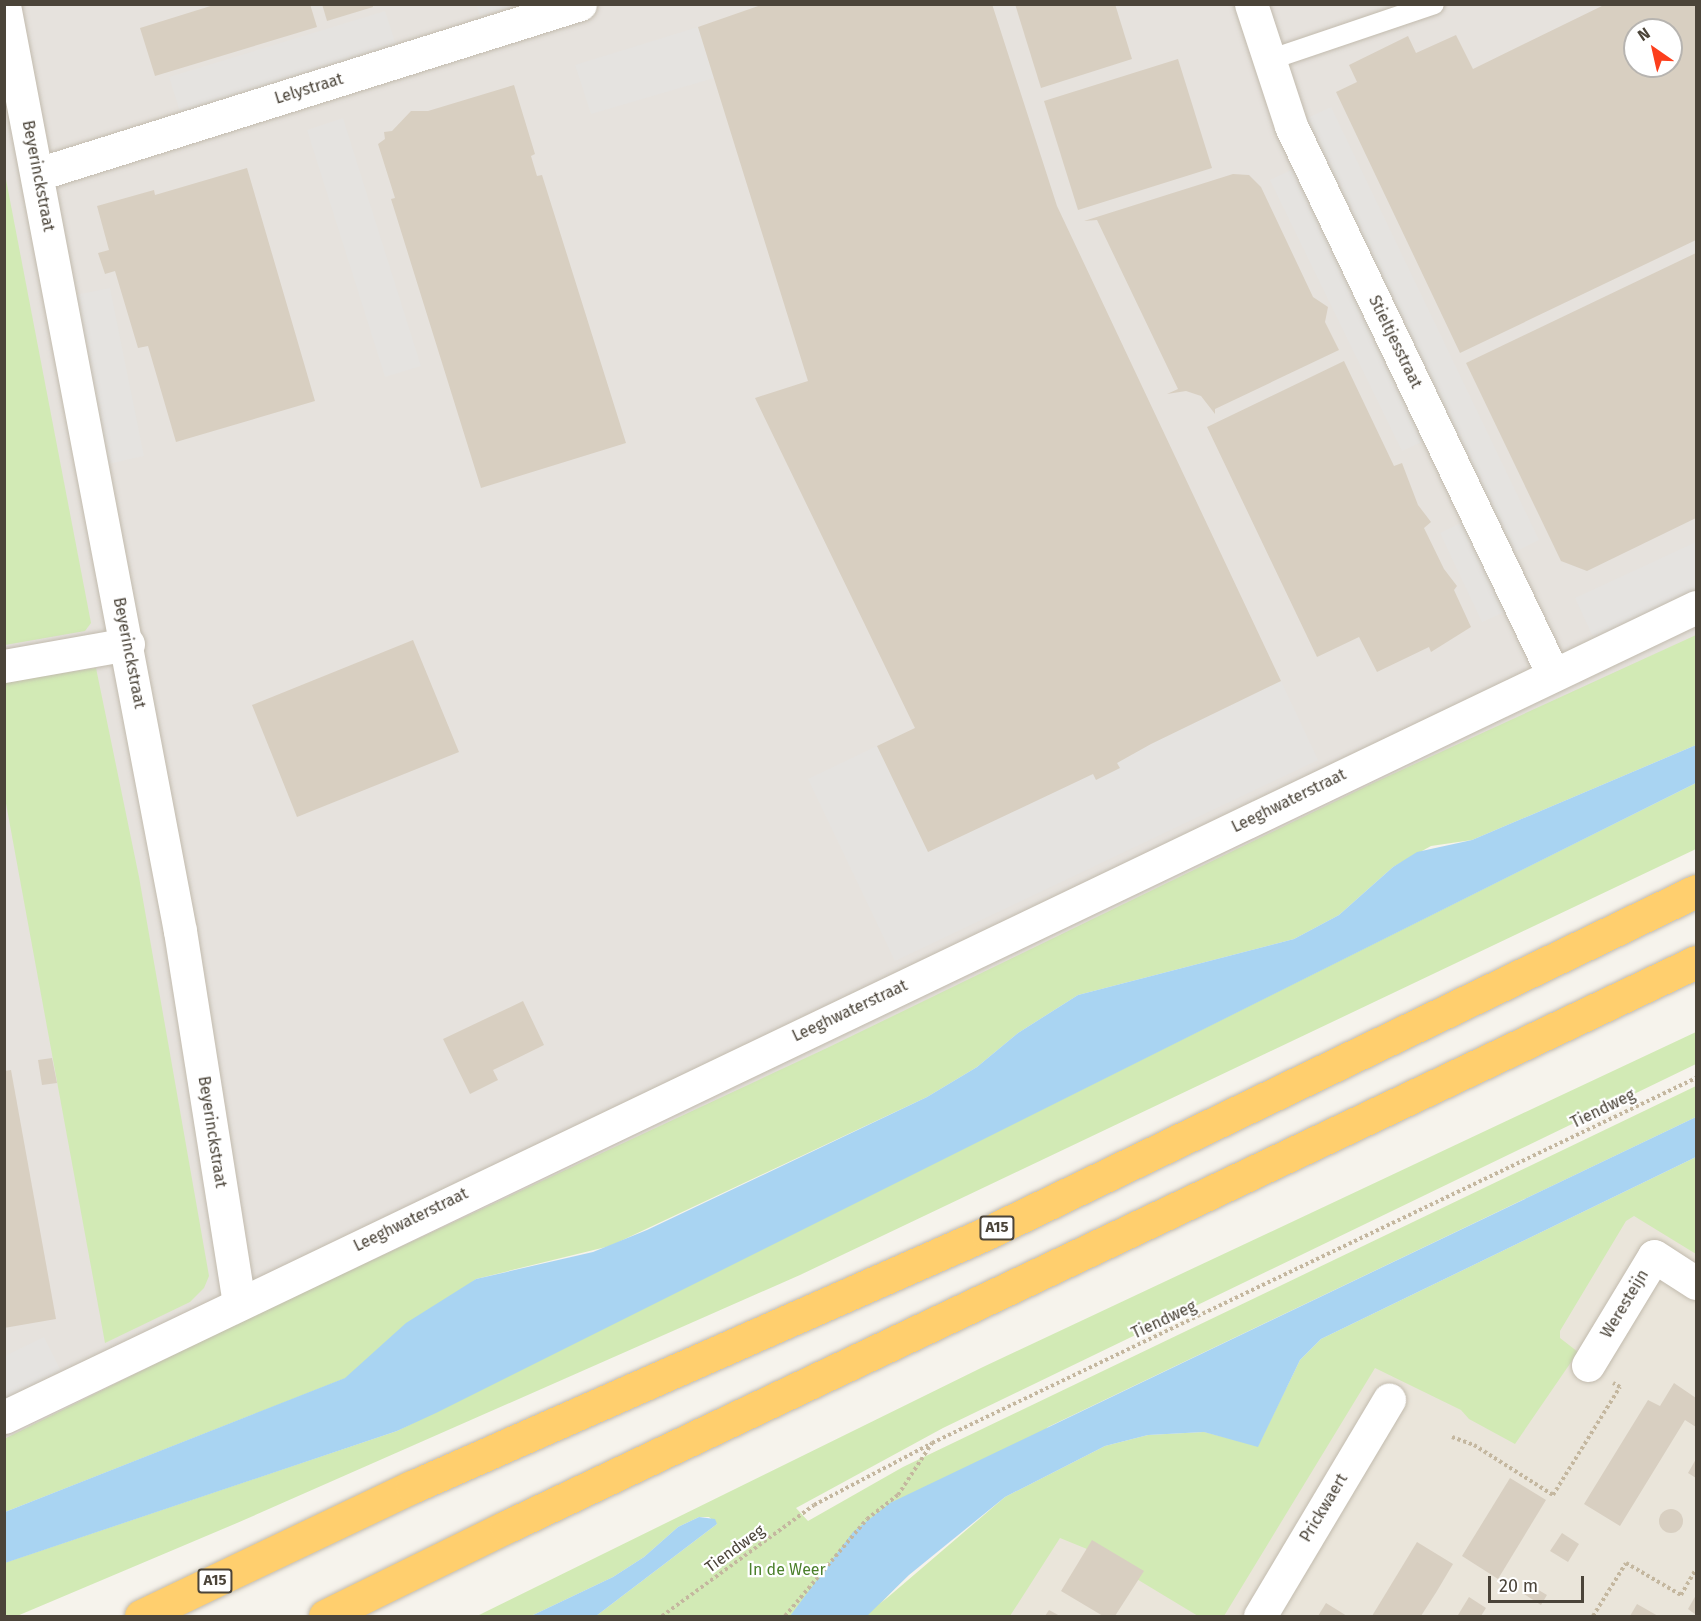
<!DOCTYPE html>
<html>
<head>
<meta charset="utf-8">
<style>
	body { margin:0 }
	#map { position:relative; width:1701px; height:1621px; overflow:hidden; background:#f6f3ec; font-family:"Fira Sans",sans-serif }
	div>[style] { position:absolute }
	[style*='--x'] { left:calc(var(--x)*1px); top:calc(var(--y)*1px); width:calc(var(--w)*1px); rotate:calc(var(--a)*1deg) }
	.residential>* { inset:0; background:#eae5da }
	.industrial>* { inset:0; background:#e6e2dd }
	.green>* { inset:0; background:#d2eab5 }
	.parking>* { inset:0; background:#e5e3e0 }
	.water>* { inset:0; background:#a9d4f2 }
	.building>* { inset:0; background:#d8cfc1 }
	.round { border-radius:50% }
	.path>* { height:4px; margin-top:-2px; transform-origin:0; background:repeating-linear-gradient(90deg,#c4b79f 0 3px,transparent 0 6px) }
	.roads { filter:drop-shadow(0 0 2px #c2bbae) drop-shadow(0 0 2px #c2bbae) }
	.lane>* { height:20px; margin:-10px; padding:0 10px; transform-origin:10px; border-radius:10px; background:#fff }
	.street>* { height:33px; margin:-16.5px; padding:0 16.5px; transform-origin:16.5px; border-radius:16.5px; background:#fff }
	.highway>* { height:33px; margin:-16.5px; padding:0 16.5px; transform-origin:16.5px; border-radius:16.5px; background:#ffcf6e }
	span { translate:-50% -50%; white-space:nowrap; text-align:center; line-height:1.15; -webkit-text-stroke:4.5px #fff; paint-order:stroke }
	.shield-label span { padding:2px 4px; background:#fff; border:2px solid; border-radius:4px; -webkit-text-stroke-width:0 }
	.shield-label { font-size:15px; color:#4b4439; font-weight:700 }
	.street-label { font-size:16px; color:#4b4439 }
	.park-label { font-size:16px; color:#4a7f2a }
	.frame { position:absolute; inset:0; border:6px solid #4b4439; pointer-events:none }
	.north { position:absolute; left:1623px; top:18px; width:60px; height:60px; box-sizing:border-box; background:#fff; border:2px solid #b7b4b0; border-radius:50%; rotate:326deg; font-size:16px; font-weight:700; line-height:24px; text-align:center; color:#4b4439 }
	.north::after { content:''; display:block; margin:auto; width:21px; height:27px; background:#fc3f1d; clip-path:polygon(50% 0,100% 100%,50% 72%,0 100%) }
	.scale { position:absolute; left:1488px; top:1576px; width:96px; height:27px; box-sizing:border-box; border:3px solid #4b4439; border-top:0; padding-left:8px; font-size:18px; line-height:21px; white-space:nowrap; color:#4b4439; -webkit-text-stroke:4px #fff; paint-order:stroke }
</style>
</head>
<body>
<div id="map">
	<div class="residential">
		<div style="clip-path:polygon(1696px 1172px,1696px 1616px,854px 1616px)"></div>
	</div>
	<div class="industrial">
		<div style="clip-path:polygon(evenodd,5px 5px,1696px 5px,1696px 677px,5px 1460px,5px 5px,1635px 30px,1671px 30px,1671px 66px,1635px 66px,1635px 30px)"></div>
	</div>
	<div class="green">
		<div style="clip-path:polygon(4px 169px,91px 623px,85px 631px,5px 645px)"></div>
		<div style="clip-path:polygon(1696px 635px,1696px 745px,1472px 840px,1431px 846px,1393px 867px,1339px 915px,1294px 939px,1078px 995px,1018px 1033px,977px 1067px,927px 1097px,610px 1246px,476px 1279px,346px 1378px,5px 1512px,4px 1439px,242px 1321px,827px 1048px,1371px 784px)"></div>
		<div style="clip-path:polygon(96px 668px,139px 877px,209px 1276px,204px 1288px,190px 1302px,105px 1343px,5px 798px,4px 682px)"></div>
		<div style="clip-path:polygon(1696px 783px,1696px 849px,800px 1275px,237px 1523px,17px 1616px,5px 1616px,4px 1563px,397px 1431px)"></div>
		<div style="clip-path:polygon(1696px 1032px,1696px 1064px,943px 1428px,796px 1508px,808px 1521px,903px 1467px,1696px 1086px,1696px 1117px,1048px 1427px,880px 1604px,1005px 1497px,1105px 1446px,1148px 1435px,1204px 1432px,1258px 1446px,1300px 1360px,1321px 1339px,1696px 1157px,1696px 1254px,1634px 1216px,1626px 1221px,1560px 1331px,1560px 1338px,1578px 1352px,1515px 1444px,1469px 1419px,1461px 1410px,1375px 1368px,1224px 1616px,1198px 1616px,1087px 1549px,1060px 1538px,1010px 1616px,596px 1616px,717px 1524px,709px 1517px,699px 1517px,678px 1527px,644px 1557px,613px 1577px,531px 1616px,477px 1616px,983px 1367px)"></div>
	</div>
	<div class="parking">
		<div style="clip-path:polygon(476px 4px,517px 4px,517px 5px,480px 16px)"></div>
		<div style="clip-path:polygon(385px 11px,401px 60px,185px 128px,169px 77px)"></div>
		<div style="clip-path:polygon(698px 27px,714px 78px,591px 114px,575px 65px)"></div>
		<div style="clip-path:polygon(1331px 107px,1539px 540px,1499px 560px,1520px 605px,1482px 622px,1440px 533px,1477px 515px,1439px 434px,1402px 451px,1270px 180px,1308px 162px,1291px 126px)"></div>
		<div style="clip-path:polygon(343px 118px,421px 366px,385px 377px,307px 130px)"></div>
		<div style="clip-path:polygon(110px 288px,144px 456px,94px 467px,61px 298px)"></div>
		<div style="clip-path:polygon(1696px 542px,1696px 607px,1600px 652px,1575px 598px)"></div>
		<div style="clip-path:polygon(1281px 681px,1318px 760px,895px 961px,808px 779px,877px 746px,928px 852px,1058px 789px,1093px 774px,1119px 768px,1117px 763px,1151px 744px)"></div>
		<div style="clip-path:polygon(44px 1337px,61px 1371px,5px 1399px,5px 1356px)"></div>
	</div>
	<div class="water">
		<div style="clip-path:polygon(1696px 745px,1696px 783px,436px 1413px,397px 1431px,5px 1563px,5px 1512px,345px 1378px,406px 1323px,476px 1279px,593px 1252px,647px 1230px,927px 1097px,977px 1067px,1018px 1033px,1078px 995px,1294px 939px,1339px 915px,1393px 867px,1417px 852px,1472px 840px)"></div>
		<div style="clip-path:polygon(1696px 1117px,1696px 1157px,1321px 1339px,1300px 1360px,1258px 1447px,1204px 1432px,1148px 1435px,1105px 1446px,1005px 1497px,909px 1575px,867px 1616px,790px 1616px,853px 1532px,890px 1503px)"></div>
		<div style="clip-path:polygon(699px 1517px,715px 1519px,717px 1524px,596px 1616px,531px 1616px,613px 1577px,644px 1557px,678px 1527px)"></div>
	</div>
	<div class="building">
		<div style="clip-path:polygon(217px 4px,310px 4px,317px 27px,155px 76px,140px 28px)"></div>
		<div style="clip-path:polygon(322px 4px,372px 4px,373px 7px,327px 21px)"></div>
		<div style="clip-path:polygon(764px 4px,992px 4px,1057px 206px,1281px 681px,1151px 744px,1117px 763px,1120px 768px,1096px 780px,1093px 774px,928px 852px,877px 746px,915px 728px,755px 398px,808px 381px,698px 27px)"></div>
		<div style="clip-path:polygon(1015px 4px,1115px 4px,1132px 59px,1041px 88px)"></div>
		<div style="clip-path:polygon(evenodd,1606px 4px,1696px 4px,1696px 240px,1460px 353px,1336px 92px,1357px 82px,1349px 65px,1408px 36px,1416px 53px,1456px 35px,1473px 69px,1606px 4px,1635px 30px,1671px 30px,1671px 66px,1635px 66px,1635px 30px)"></div>
		<div style="clip-path:polygon(1178px 59px,1212px 168px,1078px 210px,1044px 101px)"></div>
		<div style="clip-path:polygon(514px 85px,535px 154px,531px 156px,537px 176px,542px 175px,626px 443px,481px 488px,391px 199px,395px 198px,378px 144px,385px 139px,384px 132px,392px 131px,411px 111px,428px 111px)"></div>
		<div style="clip-path:polygon(247px 168px,315px 401px,176px 442px,148px 346px,138px 348px,115px 271px,105px 274px,98px 253px,109px 250px,97px 206px,154px 190px,155px 195px)"></div>
		<div style="clip-path:polygon(1233px 174px,1249px 175px,1261px 187px,1313px 297px,1328px 307px,1325px 322px,1339px 350px,1215px 409px,1215px 414px,1201px 396px,1186px 391px,1167px 394px,1178px 389px,1097px 220px,1084px 221px)"></div>
		<div style="clip-path:polygon(1696px 253px,1696px 518px,1587px 571px,1561px 561px,1466px 363px)"></div>
		<div style="clip-path:polygon(1344px 361px,1394px 466px,1402px 463px,1418px 505px,1431px 522px,1424px 528px,1444px 569px,1457px 586px,1454px 590px,1471px 627px,1431px 652px,1429px 647px,1377px 672px,1359px 637px,1317px 657px,1207px 427px)"></div>
		<div style="clip-path:polygon(413px 640px,459px 752px,297px 817px,252px 705px)"></div>
		<div style="clip-path:polygon(523px 1001px,544px 1045px,493px 1070px,498px 1080px,470px 1094px,443px 1039px)"></div>
		<div style="clip-path:polygon(52px 1058px,57px 1083px,42px 1085px,38px 1060px)"></div>
		<div style="clip-path:polygon(11px 1070px,56px 1319px,4px 1328px,4px 1071px)"></div>
		<div style="clip-path:polygon(1674px 1383px,1696px 1398px,1696px 1427px,1685px 1420px,1620px 1526px,1584px 1504px,1648px 1400px,1660px 1406px)"></div>
		<div style="clip-path:polygon(1696px 1459px,1696px 1478px,1688px 1473px)"></div>
		<div style="clip-path:polygon(1510px 1478px,1546px 1500px,1498px 1579px,1462px 1556px)"></div>
		<div class="round" style="left:1659px;top:1509px;width:24px;height:24px"></div>
		<div style="clip-path:polygon(1562px 1533px,1579px 1544px,1568px 1562px,1550px 1551px)"></div>
		<div style="clip-path:polygon(1092px 1540px,1144px 1571px,1115px 1616px,1103px 1616px,1061px 1591px)"></div>
		<div style="clip-path:polygon(1417px 1542px,1453px 1564px,1437px 1591px,1421px 1616px,1372px 1616px)"></div>
		<div style="clip-path:polygon(1530px 1585px,1547px 1595px,1541px 1605px,1524px 1594px)"></div>
		<div style="clip-path:polygon(1696px 1595px,1696px 1615px,1688px 1609px)"></div>
		<div style="clip-path:polygon(1469px 1597px,1486px 1608px,1481px 1616px,1458px 1615px)"></div>
		<div style="clip-path:polygon(1326px 1603px,1347px 1616px,1318px 1616px)"></div>
		<div style="clip-path:polygon(1637px 1604px,1658px 1616px,1630px 1616px)"></div>
		<div style="clip-path:polygon(1049px 1610px,1060px 1616px,1045px 1616px)"></div>
	</div>
	<div class="path">
		<div style="--x:1452;--y:1437;--w:23;--a:20"></div>
		<div style="--x:1474;--y:1445;--w:93;--a:32.3"></div>
		<div style="--x:1553;--y:1495;--w:127;--a:-58.2"></div>
		<div style="--x:1620;--y:1387;--w:8;--a:-150"></div>
		<div style="--x:662;--y:1616;--w:188;--a:-36.1"></div>
		<div style="--x:814;--y:1505;--w:133;--a:-27.7"></div>
		<div style="--x:932;--y:1443;--w:847;--a:-25.54"></div>
		<div style="--x:785;--y:1616;--w:127;--a:-49.8"></div>
		<div style="--x:867;--y:1519;--w:39;--a:-38"></div>
		<div style="--x:898;--y:1495;--w:62;--a:-56.8"></div>
		<div style="--x:1593;--y:1616;--w:62;--a:-58.1"></div>
		<div style="--x:1626;--y:1563;--w:64;--a:30.2"></div>
		<div style="--x:1681;--y:1595;--w:30;--a:-60"></div>
	</div>
	<div class="roads">
		<div class="lane">
			<div style="--x:1269;--y:60;--w:174;--a:-18.7"></div>
		</div>
		<div class="street">
			<div style="--x:1251;--y:4;--w:128;--a:71.8"></div>
			<div style="--x:1291;--y:126;--w:607;--a:64.45"></div>
			<div style="--x:4;--y:5;--w:943;--a:79.24"></div>
			<div style="--x:180;--y:931;--w:377;--a:81"></div>
			<div style="--x:38;--y:174;--w:568;--a:-17.41"></div>
			<div style="--x:4;--y:666;--w:126;--a:-10.1"></div>
			<div style="--x:1588;--y:1365;--w:127;--a:-58.8"></div>
			<div style="--x:1654;--y:1256;--w:50;--a:32.7"></div>
			<div style="--x:4;--y:1417;--w:1876;--a:-25.58"></div>
			<div style="--x:1260;--y:1616;--w:252;--a:-59.2"></div>
		</div>
		<div class="highway">
			<div style="--x:141;--y:1616;--w:300;--a:-25.5"></div>
			<div style="--x:412;--y:1487;--w:629;--a:-23.83"></div>
			<div style="--x:987;--y:1233;--w:787;--a:-25.75"></div>
			<div style="--x:325;--y:1616;--w:202;--a:-26.2"></div>
			<div style="--x:506;--y:1527;--w:1317;--a:-25.4"></div>
		</div>
	</div>
	<div class="shield-label">
		<span style="left:997px;top:1228px">A15</span>
		<span style="left:215px;top:1581px">A15</span>
	</div>
	<div class="street-label">
		<span style="left:309px;top:89px;rotate:-17deg">Lelystraat</span>
		<span style="left:38px;top:176px;rotate:79deg">Beyerinckstraat</span>
		<span style="left:1395px;top:342px;rotate:64deg">Stieltjesstraat</span>
		<span style="left:129px;top:653px;rotate:79deg">Beyerinckstraat</span>
		<span style="left:1289px;top:801px;rotate:-26deg">Leeghwaterstraat</span>
		<span style="left:850px;top:1011px;rotate:-25deg">Leeghwaterstraat</span>
		<span style="left:1603px;top:1109px;rotate:-26deg">Tiendweg</span>
		<span style="left:212px;top:1132px;rotate:81deg">Beyerinckstraat</span>
		<span style="left:411px;top:1220px;rotate:-26deg">Leeghwaterstraat</span>
		<span style="left:1625px;top:1304px;rotate:-59deg">Weresteijn</span>
		<span style="left:1164px;top:1320px;rotate:-25deg">Tiendweg</span>
		<span style="left:1324px;top:1508px;rotate:-59deg">Prickwaert</span>
		<span style="left:735px;top:1549px;rotate:-36deg">Tiendweg</span>
	</div>
	<div class="park-label">
		<span style="left:787px;top:1570px">In de Weer</span>
	</div>
	<div class="frame"></div>
	<div class="north">N</div>
	<div class="scale">20 m</div>
</div>
</body>
</html>
